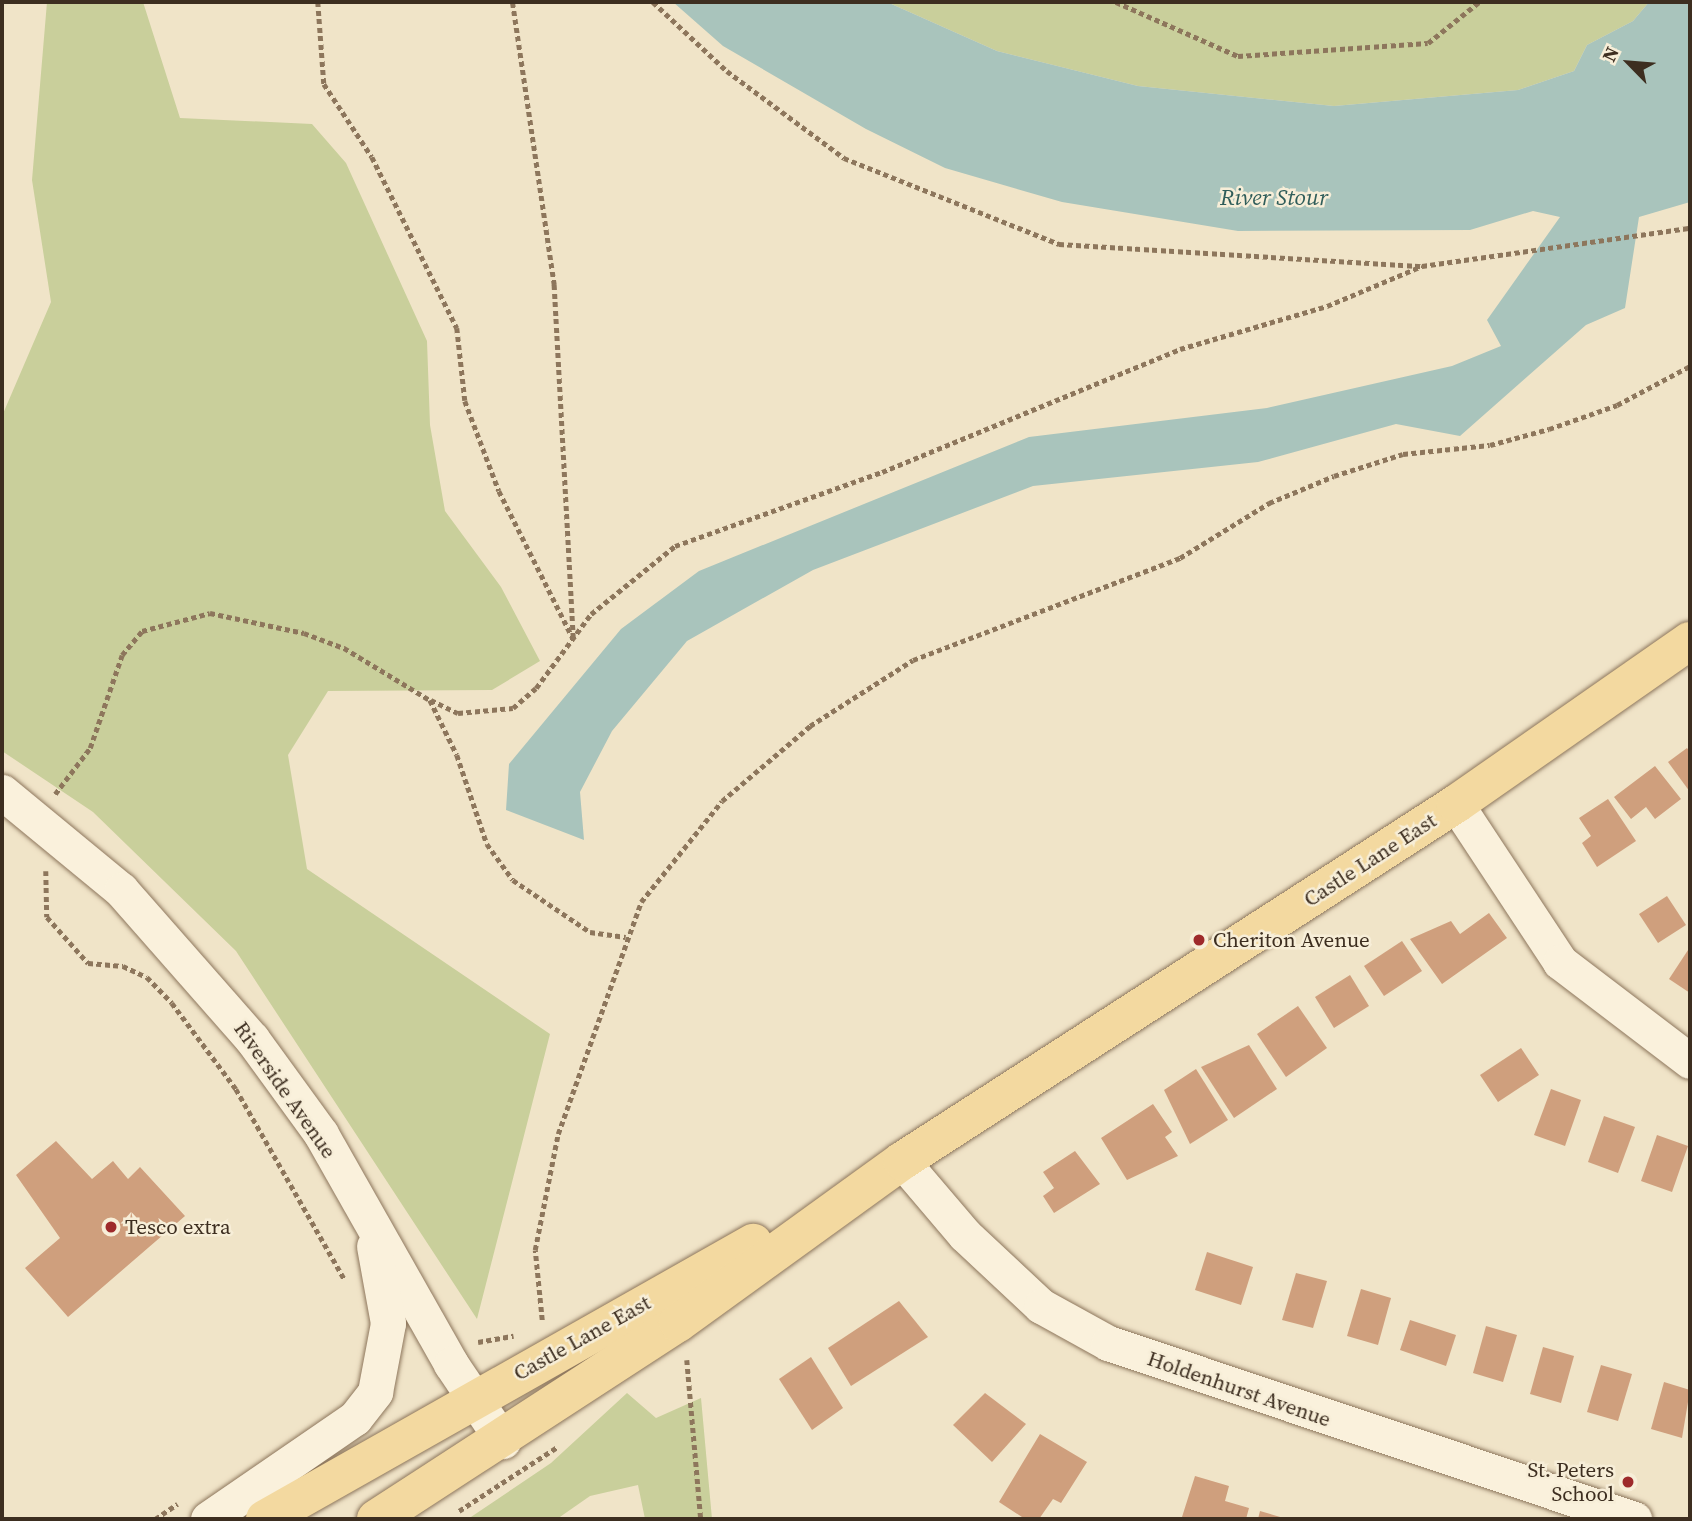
<!DOCTYPE html>
<html>
<head>
<meta charset="utf-8">
<style>
	body { margin:0 }
	#map { position:relative; width:1692px; height:1521px; overflow:hidden; background:#f0e4c8; font-family:"Source Serif 4",serif }
	div>[style] { position:absolute }
	[style*='--x'] { left:calc(var(--x)*1px); top:calc(var(--y)*1px); width:calc(var(--w)*1px); rotate:calc(var(--a)*1deg) }
	.green>* { inset:0; background:#c9cf9b }
	.water>* { inset:0; background:#a9c4bc }
	.building>* { inset:0; background:#cf9f7d }
	.path>* { height:4.5px; margin-top:-2.25px; transform-origin:0; background:repeating-linear-gradient(90deg,#8d765c 0 5px,transparent 0 8.5px) }
	.roads { filter:drop-shadow(0 0 2px #8d765c) drop-shadow(0 0 2px #8d765c) }
	.street>* { height:35px; margin:-17.5px; padding:0 17.5px; transform-origin:17.5px; border-radius:17.5px; background:#faf1dc }
	.primary>* { height:38px; margin:-19px; padding:0 19px; transform-origin:19px; border-radius:19px; background:#f3d9a0 }
	.dots>* { width:19px; height:19px; translate:-50% -50%; box-sizing:border-box; border:4px solid #f7eed8; border-radius:50% }
	span { translate:-50% -50%; white-space:nowrap; text-align:center; line-height:1.15; -webkit-text-stroke:5px #f7eed8; paint-order:stroke }
	.street-label { font-size:21px; color:#3d2e20 }
	.poi-label { font-size:21px; color:#3d2e20 }
	.left { translate:0 -50%; text-align:left }
	.right { translate:-100% -50%; text-align:right }
	.water-label { font-size:23px; color:#2f5d5a; font-style:italic }
	.frame { position:absolute; inset:0; border:4px solid #3d2e20; pointer-events:none }
	.north { position:absolute; left:1594px; top:28px; width:70px; height:70px; -webkit-text-stroke:5px #f7eed8; paint-order:stroke; rotate:295deg; font-size:19px; font-weight:700; line-height:28px; text-align:center; color:#3d2e20 }
	.north::after { content:''; display:block; margin:auto; width:24px; height:32px; background:#3d2e20; clip-path:polygon(50% 0,100% 100%,50% 72%,0 100%) }
</style>
</head>
<body>
<div id="map">
	<div class="green">
		<div style="clip-path:polygon(47px 2px,143px 2px,180px 118px,312px 124px,346px 163px,427px 341px,430px 425px,445px 511px,501px 587px,540px 661px,492px 690px,328px 691px,288px 755px,307px 869px,550px 1034px,477px 1319px,236px 951px,93px 812px,2px 751px,2px 416px,51px 302px,32px 180px)"></div>
		<div style="clip-path:polygon(887px 2px,1649px 2px,1633px 21px,1587px 45px,1574px 71px,1518px 90px,1334px 106px,1138px 86px,997px 51px)"></div>
		<div style="clip-path:polygon(627px 1393px,656px 1418px,701px 1398px,712px 1519px,645px 1519px,638px 1485px,590px 1496px,557px 1519px,468px 1519px,551px 1463px)"></div>
	</div>
	<div class="water">
		<div style="clip-path:polygon(673px 2px,887px 2px,997px 51px,1138px 86px,1334px 106px,1518px 90px,1574px 71px,1587px 45px,1633px 21px,1649px 2px,1690px 2px,1690px 202px,1639px 217px,1625px 308px,1586px 325px,1460px 436px,1396px 424px,1258px 462px,1033px 486px,813px 570px,687px 641px,612px 731px,580px 792px,584px 840px,506px 810px,509px 764px,621px 629px,699px 571px,1029px 437px,1267px 408px,1452px 366px,1501px 346px,1487px 320px,1560px 217px,1533px 211px,1470px 230px,1238px 231px,1062px 202px,945px 168px,866px 129px,723px 46px)"></div>
	</div>
	<div class="building">
		<div style="clip-path:polygon(1687px 748px,1690px 752px,1690px 792px,1668px 762px)"></div>
		<div style="clip-path:polygon(1655px 766px,1681px 799px,1655px 819px,1646px 807px,1631px 819px,1614px 797px)"></div>
		<div style="clip-path:polygon(1608px 799px,1636px 841px,1597px 867px,1582px 843px,1591px 836px,1579px 818px)"></div>
		<div style="clip-path:polygon(1667px 896px,1686px 925px,1658px 943px,1639px 914px)"></div>
		<div style="clip-path:polygon(1489px 913px,1507px 938px,1442px 984px,1410px 939px,1451px 921px,1460px 934px)"></div>
		<div style="clip-path:polygon(1402px 941px,1422px 971px,1384px 996px,1364px 966px)"></div>
		<div style="clip-path:polygon(1690px 947px,1690px 993px,1669px 979px)"></div>
		<div style="clip-path:polygon(1350px 975px,1369px 1006px,1334px 1028px,1315px 997px)"></div>
		<div style="clip-path:polygon(1298px 1006px,1327px 1048px,1286px 1077px,1257px 1034px)"></div>
		<div style="clip-path:polygon(1249px 1045px,1277px 1089px,1234px 1118px,1201px 1067px)"></div>
		<div style="clip-path:polygon(1521px 1048px,1539px 1075px,1498px 1102px,1480px 1075px)"></div>
		<div style="clip-path:polygon(1196px 1069px,1228px 1120px,1190px 1144px,1164px 1090px)"></div>
		<div style="clip-path:polygon(1551px 1089px,1581px 1100px,1565px 1146px,1534px 1135px)"></div>
		<div style="clip-path:polygon(1153px 1104px,1172px 1132px,1165px 1137px,1178px 1156px,1127px 1180px,1101px 1138px)"></div>
		<div style="clip-path:polygon(1604px 1116px,1635px 1127px,1618px 1173px,1588px 1162px)"></div>
		<div style="clip-path:polygon(1657px 1135px,1688px 1146px,1672px 1192px,1641px 1181px)"></div>
		<div style="clip-path:polygon(56px 1141px,92px 1179px,113px 1161px,128px 1179px,140px 1167px,185px 1216px,68px 1317px,25px 1268px,60px 1238px,16px 1175px)"></div>
		<div style="clip-path:polygon(1075px 1151px,1100px 1184px,1054px 1213px,1043px 1196px,1054px 1188px,1043px 1172px)"></div>
		<div style="clip-path:polygon(1207px 1252px,1253px 1267px,1241px 1305px,1195px 1290px)"></div>
		<div style="clip-path:polygon(1296px 1273px,1327px 1281px,1313px 1328px,1282px 1320px)"></div>
		<div style="clip-path:polygon(1361px 1289px,1391px 1298px,1378px 1345px,1347px 1336px)"></div>
		<div style="clip-path:polygon(899px 1301px,928px 1337px,851px 1386px,828px 1348px)"></div>
		<div style="clip-path:polygon(1410px 1320px,1456px 1335px,1446px 1366px,1400px 1350px)"></div>
		<div style="clip-path:polygon(1486px 1326px,1517px 1335px,1503px 1382px,1473px 1373px)"></div>
		<div style="clip-path:polygon(1543px 1347px,1574px 1356px,1561px 1403px,1530px 1394px)"></div>
		<div style="clip-path:polygon(811px 1357px,843px 1408px,812px 1430px,779px 1379px)"></div>
		<div style="clip-path:polygon(1601px 1365px,1632px 1374px,1618px 1421px,1587px 1412px)"></div>
		<div style="clip-path:polygon(1664px 1382px,1690px 1390px,1682px 1438px,1651px 1429px)"></div>
		<div style="clip-path:polygon(985px 1393px,1026px 1424px,992px 1462px,953px 1425px)"></div>
		<div style="clip-path:polygon(1040px 1434px,1087px 1462px,1061px 1503px,1053px 1499px,1039px 1519px,1025px 1519px,999px 1502px)"></div>
		<div style="clip-path:polygon(1195px 1476px,1229px 1486px,1225px 1501px,1249px 1508px,1246px 1519px,1182px 1517px)"></div>
		<div style="clip-path:polygon(1260px 1511px,1287px 1519px,1258px 1519px)"></div>
	</div>
	<div class="path">
		<div style="--x:318;--y:2;--w:82;--a:85.8"></div>
		<div style="--x:324;--y:84;--w:87;--a:56.7"></div>
		<div style="--x:372;--y:157;--w:191;--a:63.6"></div>
		<div style="--x:457;--y:328;--w:73;--a:83.7"></div>
		<div style="--x:465;--y:401;--w:96;--a:69.3"></div>
		<div style="--x:499;--y:491;--w:165;--a:63.3"></div>
		<div style="--x:573;--y:638;--w:354;--a:-93.1"></div>
		<div style="--x:554;--y:285;--w:286;--a:-98.4"></div>
		<div style="--x:653;--y:2;--w:101;--a:43"></div>
		<div style="--x:727;--y:71;--w:146;--a:36.6"></div>
		<div style="--x:844;--y:158;--w:232;--a:21.8"></div>
		<div style="--x:1059;--y:244;--w:364;--a:3.5"></div>
		<div style="--x:1422;--y:266;--w:271;--a:-8.1"></div>
		<div style="--x:1116;--y:2;--w:133;--a:23.9"></div>
		<div style="--x:1238;--y:56;--w:190;--a:-3.9"></div>
		<div style="--x:1428;--y:43;--w:65;--a:-38.8"></div>
		<div style="--x:431;--y:700;--w:30;--a:26"></div>
		<div style="--x:458;--y:713;--w:55;--a:-5.2"></div>
		<div style="--x:513;--y:708;--w:30;--a:-41"></div>
		<div style="--x:536;--y:688;--w:92;--a:-53.4"></div>
		<div style="--x:591;--y:614;--w:108;--a:-39"></div>
		<div style="--x:675;--y:546;--w:220;--a:-19.7"></div>
		<div style="--x:882;--y:472;--w:322;--a:-22.4"></div>
		<div style="--x:1180;--y:349;--w:153;--a:-16.3"></div>
		<div style="--x:1327;--y:306;--w:103;--a:-22.8"></div>
		<div style="--x:55;--y:794;--w:58;--a:-52.7"></div>
		<div style="--x:90;--y:748;--w:98;--a:-71"></div>
		<div style="--x:122;--y:655;--w:31;--a:-50"></div>
		<div style="--x:142;--y:631;--w:70;--a:-14.8"></div>
		<div style="--x:210;--y:613;--w:96;--a:12"></div>
		<div style="--x:304;--y:633;--w:43;--a:20.6"></div>
		<div style="--x:344;--y:648;--w:100;--a:31.2"></div>
		<div style="--x:430;--y:700;--w:61;--a:63.9"></div>
		<div style="--x:457;--y:755;--w:94;--a:71.4"></div>
		<div style="--x:487;--y:844;--w:44;--a:54.2"></div>
		<div style="--x:513;--y:880;--w:93;--a:34"></div>
		<div style="--x:590;--y:932;--w:36;--a:8"></div>
		<div style="--x:46;--y:871;--w:46;--a:88.8"></div>
		<div style="--x:47;--y:917;--w:62;--a:48.3"></div>
		<div style="--x:88;--y:963;--w:35;--a:5"></div>
		<div style="--x:123;--y:966;--w:26;--a:25"></div>
		<div style="--x:147;--y:977;--w:36;--a:46"></div>
		<div style="--x:172;--y:1003;--w:107;--a:53.3"></div>
		<div style="--x:236;--y:1089;--w:218;--a:60.3"></div>
		<div style="--x:542;--y:1320;--w:70;--a:-95.7"></div>
		<div style="--x:535;--y:1250;--w:118;--a:-78.8"></div>
		<div style="--x:558;--y:1134;--w:246;--a:-70.3"></div>
		<div style="--x:641;--y:902;--w:129;--a:-51.3"></div>
		<div style="--x:722;--y:801;--w:116;--a:-40.4"></div>
		<div style="--x:810;--y:726;--w:122;--a:-32.7"></div>
		<div style="--x:913;--y:660;--w:286;--a:-20.9"></div>
		<div style="--x:1180;--y:558;--w:105;--a:-31.7"></div>
		<div style="--x:1269;--y:503;--w:70;--a:-22.6"></div>
		<div style="--x:1334;--y:476;--w:72;--a:-17.7"></div>
		<div style="--x:1403;--y:454;--w:87;--a:-5.9"></div>
		<div style="--x:1490;--y:445;--w:61;--a:-15.2"></div>
		<div style="--x:1549;--y:429;--w:72;--a:-19.4"></div>
		<div style="--x:1617;--y:405;--w:83;--a:-28.1"></div>
		<div style="--x:478;--y:1342;--w:36;--a:-10"></div>
		<div style="--x:687;--y:1360;--w:160;--a:85"></div>
		<div style="--x:459;--y:1511;--w:117;--a:-33.1"></div>
		<div style="--x:155;--y:1519;--w:27;--a:-34"></div>
	</div>
	<div class="roads">
		<div class="street">
			<div style="--x:2;--y:792;--w:154;--a:39.5"></div>
			<div style="--x:121;--y:890;--w:198;--a:48.7"></div>
			<div style="--x:252;--y:1039;--w:117;--a:54"></div>
			<div style="--x:321;--y:1134;--w:264;--a:60.5"></div>
			<div style="--x:451;--y:1364;--w:93;--a:56"></div>
			<div style="--x:1456;--y:804;--w:189;--a:56.6"></div>
			<div style="--x:1560;--y:962;--w:163;--a:37.3"></div>
			<div style="--x:902;--y:1161;--w:97;--a:49.6"></div>
			<div style="--x:965;--y:1235;--w:104;--a:43.1"></div>
			<div style="--x:1041;--y:1306;--w:77;--a:28.9"></div>
			<div style="--x:1108;--y:1343;--w:555;--a:18.5"></div>
			<div style="--x:208;--y:1519;--w:178;--a:-34.5"></div>
			<div style="--x:355;--y:1418;--w:33;--a:-52"></div>
			<div style="--x:375;--y:1392;--w:70;--a:-79.3"></div>
			<div style="--x:388;--y:1323;--w:78;--a:-100.3"></div>
		</div>
		<div class="primary">
			<div style="--x:265;--y:1519;--w:561;--a:-29.49"></div>
			<div style="--x:376;--y:1519;--w:360;--a:-33"></div>
			<div style="--x:678;--y:1323;--w:276;--a:-35.9"></div>
			<div style="--x:902;--y:1161;--w:659;--a:-32.8"></div>
			<div style="--x:1456;--y:804;--w:285;--a:-34.9"></div>
		</div>
	</div>
	<div class="dots">
		<div style="left:1199px;top:940px;background:#9e2a2b"></div>
		<div style="left:111px;top:1227px;background:#9e2a2b"></div>
		<div style="left:1628px;top:1482px;background:#9e2a2b"></div>
	</div>
	<div class="street-label">
		<span style="left:1370px;top:860px;rotate:-33deg">Castle Lane East</span>
		<span style="left:285px;top:1090px;rotate:55deg">Riverside Avenue</span>
		<span style="left:582px;top:1338px;rotate:-29deg">Castle Lane East</span>
		<span style="left:1239px;top:1389px;rotate:19deg">Holdenhurst Avenue</span>
	</div>
	<div class="poi-label">
		<span class="left" style="left:1213px;top:940px">Cheriton Avenue</span>
		<span class="left" style="left:125px;top:1227px">Tesco extra</span>
		<span class="right" style="left:1614px;top:1482px">St. Peters<br>School</span>
	</div>
	<div class="water-label">
		<span style="left:1274px;top:197px">River Stour</span>
	</div>
	<div class="frame"></div>
	<div class="north">N</div>
</div>
</body>
</html>
